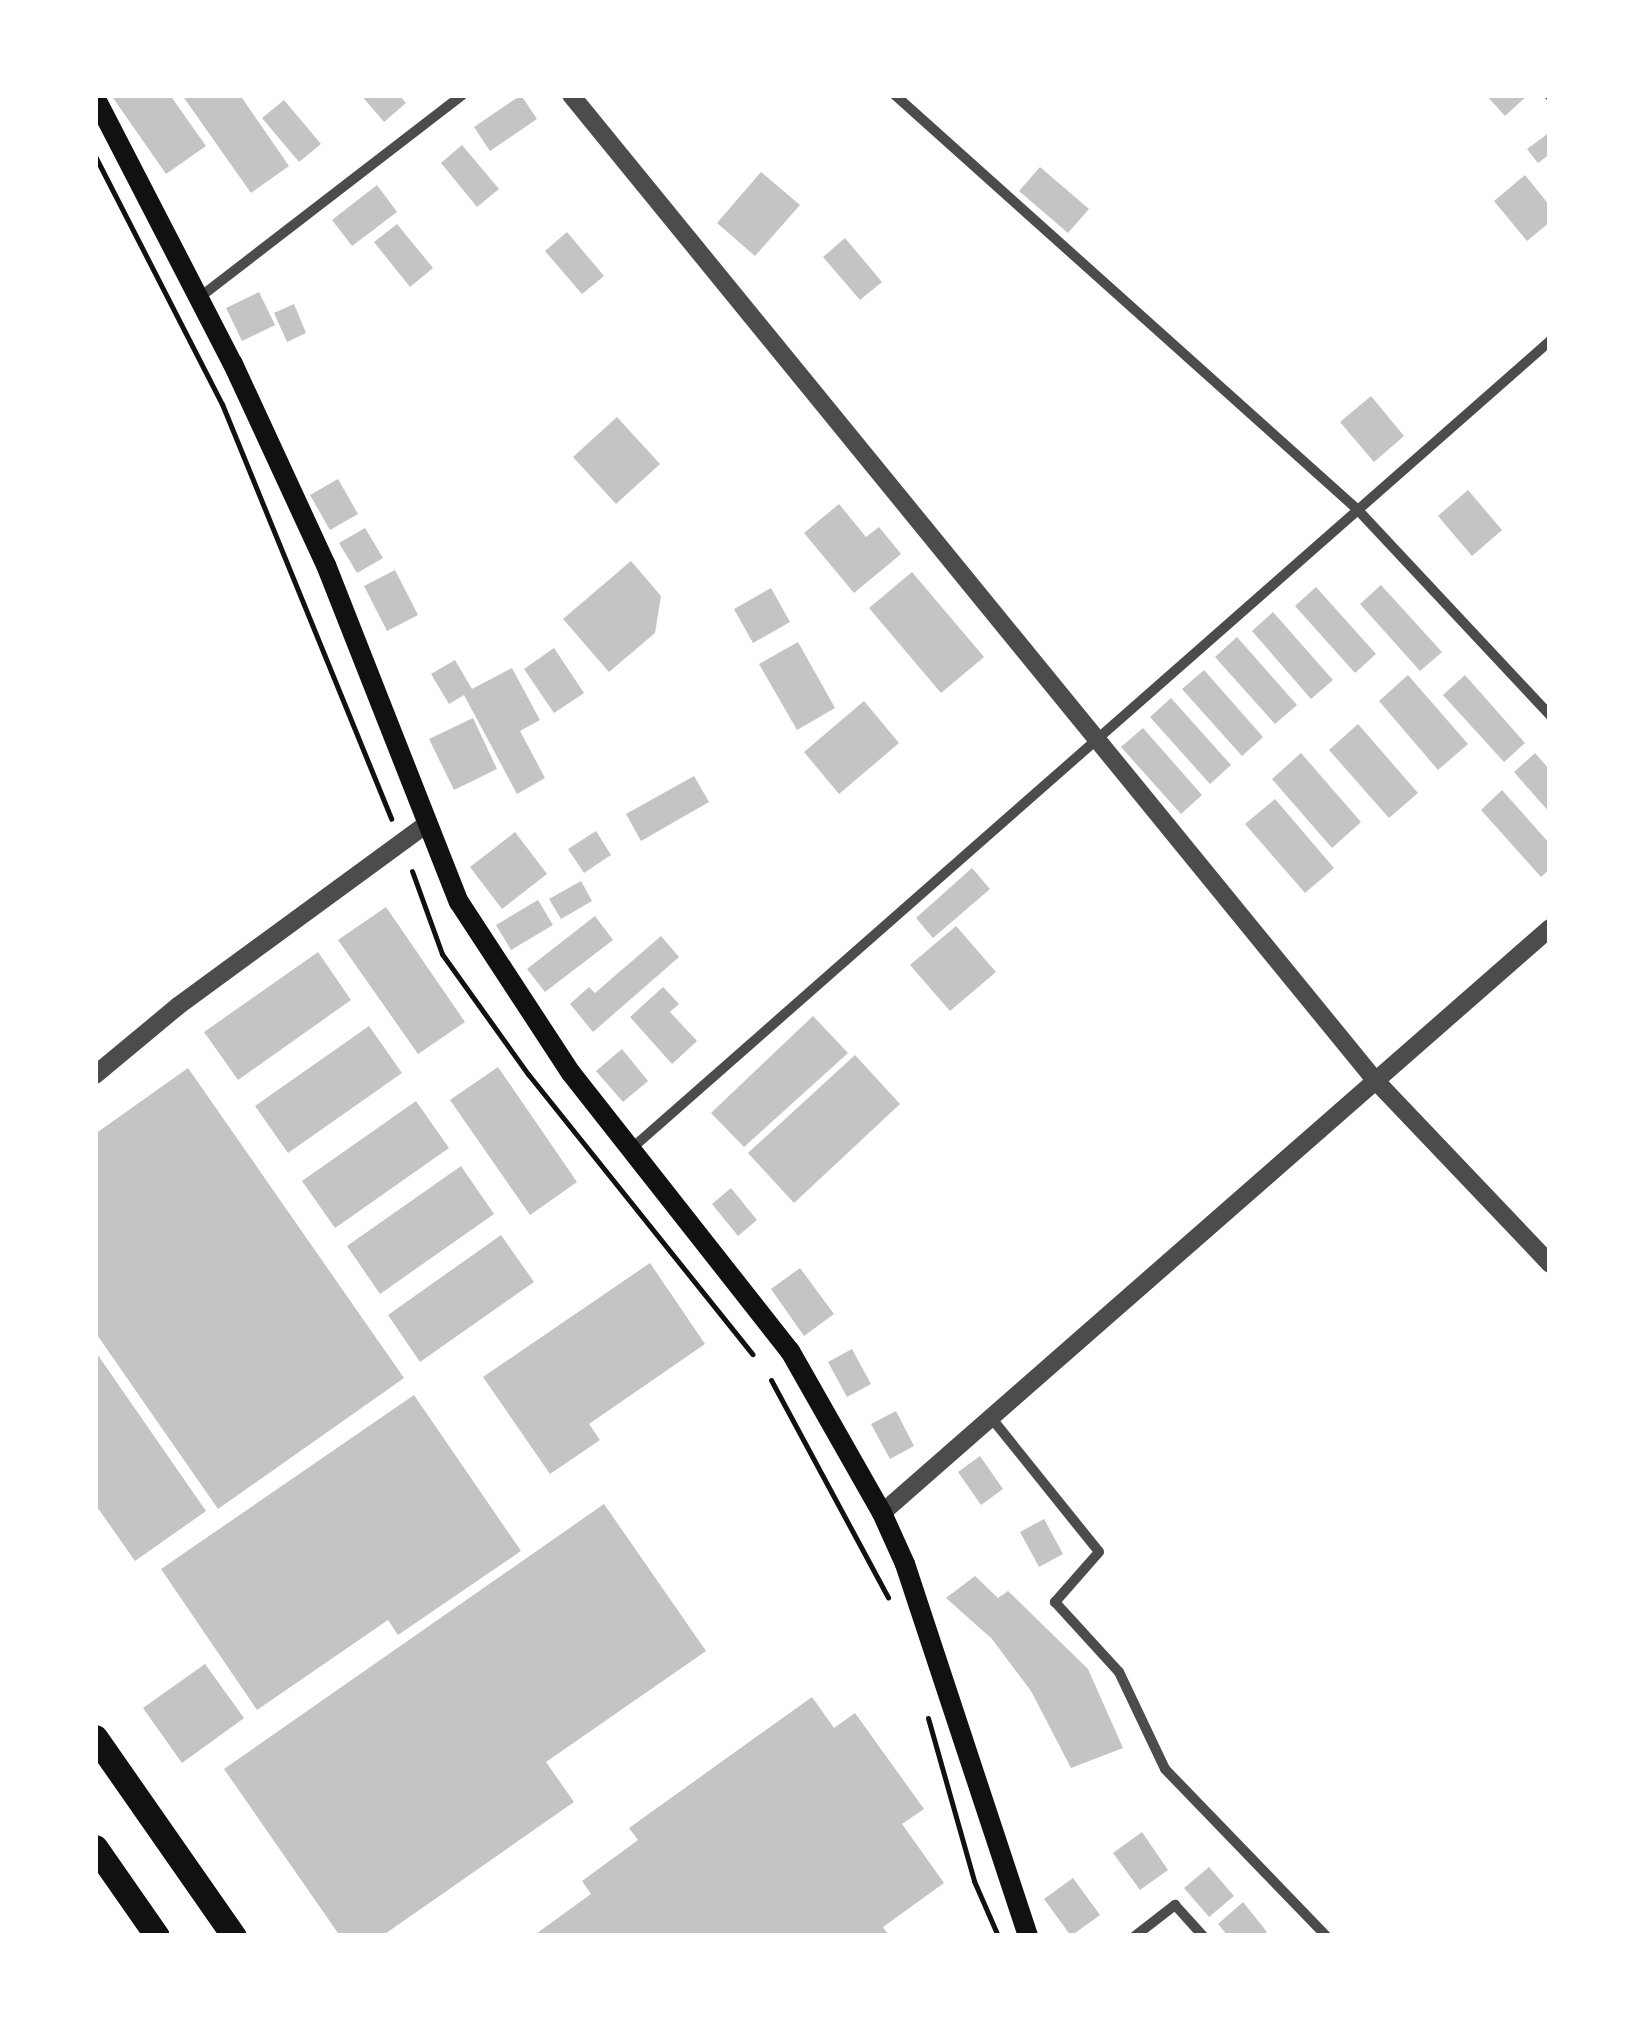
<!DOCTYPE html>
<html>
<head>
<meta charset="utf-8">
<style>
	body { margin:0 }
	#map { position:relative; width:1645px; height:2031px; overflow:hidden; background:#fff; font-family:"Noto Sans",sans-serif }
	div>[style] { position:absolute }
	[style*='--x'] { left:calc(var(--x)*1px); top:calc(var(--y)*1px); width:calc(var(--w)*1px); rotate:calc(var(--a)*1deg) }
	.building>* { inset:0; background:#c4c4c4 }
	.path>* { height:5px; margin:-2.5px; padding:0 2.5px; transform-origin:2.5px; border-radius:2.5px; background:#111 }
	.minor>* { height:10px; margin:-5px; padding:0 5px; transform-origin:5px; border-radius:5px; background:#4c4c4c }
	.tertiary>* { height:18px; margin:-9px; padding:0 9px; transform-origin:9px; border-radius:9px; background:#4c4c4c }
	.secondary>* { height:20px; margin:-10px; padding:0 10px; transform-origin:10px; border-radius:10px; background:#111 }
	.trunk>* { height:25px; margin:-12.5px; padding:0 12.5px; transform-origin:12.5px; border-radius:12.5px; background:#111 }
	span { translate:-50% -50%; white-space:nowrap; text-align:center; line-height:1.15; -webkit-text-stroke:10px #fff; paint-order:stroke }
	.frame { position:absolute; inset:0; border:98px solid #fff; pointer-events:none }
</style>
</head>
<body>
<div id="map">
	<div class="building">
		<div style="clip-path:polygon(111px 95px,170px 95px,206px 146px,166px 174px)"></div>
		<div style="clip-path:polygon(182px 95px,240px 95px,289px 166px,251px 193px)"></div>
		<div style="clip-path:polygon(361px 95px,399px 95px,406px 103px,384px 122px)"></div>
		<div style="clip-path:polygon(521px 95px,537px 119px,490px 151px,474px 127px)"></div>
		<div style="clip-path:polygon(1486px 95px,1528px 95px,1505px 116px)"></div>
		<div style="clip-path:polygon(284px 100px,321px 144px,299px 162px,262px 118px)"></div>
		<div style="clip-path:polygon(1550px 132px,1550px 154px,1538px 163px,1527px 149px)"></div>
		<div style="clip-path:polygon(462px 145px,499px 189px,477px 207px,441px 163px)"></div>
		<div style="clip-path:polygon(1040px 167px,1089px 209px,1068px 233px,1019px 191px)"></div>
		<div style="clip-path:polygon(761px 172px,800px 205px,755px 256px,717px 223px)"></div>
		<div style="clip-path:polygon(1525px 175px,1550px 206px,1550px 222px,1527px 241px,1494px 201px)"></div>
		<div style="clip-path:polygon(377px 185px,397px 212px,352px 246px,332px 220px)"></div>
		<div style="clip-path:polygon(397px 224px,433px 268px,410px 287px,374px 242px)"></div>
		<div style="clip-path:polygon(567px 232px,604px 276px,582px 294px,545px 251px)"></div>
		<div style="clip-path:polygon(845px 238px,882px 282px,860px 300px,823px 257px)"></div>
		<div style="clip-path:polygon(259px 292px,275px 325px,242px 341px,226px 308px)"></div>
		<div style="clip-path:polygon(294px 304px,306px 333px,287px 342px,274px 313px)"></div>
		<div style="clip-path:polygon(1371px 396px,1404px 436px,1374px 462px,1340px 422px)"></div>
		<div style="clip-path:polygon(617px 417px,660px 464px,616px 504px,573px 457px)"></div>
		<div style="clip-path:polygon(338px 479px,358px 514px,330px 530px,310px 495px)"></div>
		<div style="clip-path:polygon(1468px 490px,1502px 530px,1472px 556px,1438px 516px)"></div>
		<div style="clip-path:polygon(839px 504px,866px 537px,879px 527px,901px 554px,854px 593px,804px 533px)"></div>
		<div style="clip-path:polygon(365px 528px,383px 558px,357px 573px,339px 543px)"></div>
		<div style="clip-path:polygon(631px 561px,661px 596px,655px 633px,609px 672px,563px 619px)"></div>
		<div style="clip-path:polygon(395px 570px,418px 615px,387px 631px,364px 586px)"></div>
		<div style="clip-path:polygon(912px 572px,984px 657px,941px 693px,869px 608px)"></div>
		<div style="clip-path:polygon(1381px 585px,1442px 652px,1420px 671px,1360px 604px)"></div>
		<div style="clip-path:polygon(1316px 587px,1376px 654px,1355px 673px,1295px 606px)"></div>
		<div style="clip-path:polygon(771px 588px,790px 622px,753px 643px,734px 609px)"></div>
		<div style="clip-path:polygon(1273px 612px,1333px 680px,1311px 699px,1252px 631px)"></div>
		<div style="clip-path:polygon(1237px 637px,1297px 705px,1275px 724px,1215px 657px)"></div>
		<div style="clip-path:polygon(798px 642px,835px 708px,797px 730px,759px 664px)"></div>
		<div style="clip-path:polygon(554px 648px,584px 693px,554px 713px,524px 669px)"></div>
		<div style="clip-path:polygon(455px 660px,472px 689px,512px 668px,540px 720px,520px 731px,545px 778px,517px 794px,464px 695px,449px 704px,431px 674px)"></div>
		<div style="clip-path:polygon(1204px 670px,1263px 737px,1242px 756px,1182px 689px)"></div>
		<div style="clip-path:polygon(1408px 675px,1468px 744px,1438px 770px,1379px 701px)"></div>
		<div style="clip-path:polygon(1465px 675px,1525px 743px,1504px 762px,1443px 695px)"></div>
		<div style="clip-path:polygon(1171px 698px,1231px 765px,1210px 784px,1150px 717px)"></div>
		<div style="clip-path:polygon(864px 701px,899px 743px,839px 794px,804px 752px)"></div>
		<div style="clip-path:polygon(473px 718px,497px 769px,454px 790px,429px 739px)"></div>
		<div style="clip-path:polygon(1358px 724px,1418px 793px,1389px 818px,1329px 750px)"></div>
		<div style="clip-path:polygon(1143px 728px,1202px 795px,1181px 814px,1121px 747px)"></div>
		<div style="clip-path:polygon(1301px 753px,1361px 822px,1332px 848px,1272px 779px)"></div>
		<div style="clip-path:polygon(1535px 753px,1550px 770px,1550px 813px,1514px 772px)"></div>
		<div style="clip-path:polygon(694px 776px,709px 802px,641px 841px,626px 814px)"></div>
		<div style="clip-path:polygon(1502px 790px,1550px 844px,1550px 869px,1541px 877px,1481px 810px)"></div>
		<div style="clip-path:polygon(1275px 799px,1334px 868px,1305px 893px,1245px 824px)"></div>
		<div style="clip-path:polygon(596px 831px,611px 855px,584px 873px,568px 849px)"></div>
		<div style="clip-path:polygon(515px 832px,547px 874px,502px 909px,470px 867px)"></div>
		<div style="clip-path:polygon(972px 868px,990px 889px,933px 938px,916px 918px)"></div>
		<div style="clip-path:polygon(581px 881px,592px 901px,561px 919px,549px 899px)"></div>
		<div style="clip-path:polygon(538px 900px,553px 925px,511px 950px,496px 925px)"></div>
		<div style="clip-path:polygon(386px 907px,465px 1022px,418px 1054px,338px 940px)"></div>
		<div style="clip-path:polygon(595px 916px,613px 940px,545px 992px,527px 969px)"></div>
		<div style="clip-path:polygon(956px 926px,996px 972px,950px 1011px,910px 965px)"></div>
		<div style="clip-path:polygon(661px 936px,679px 957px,593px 1032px,570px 1004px,589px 987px,595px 993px)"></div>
		<div style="clip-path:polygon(318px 952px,351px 1000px,238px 1080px,204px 1032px)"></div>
		<div style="clip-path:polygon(663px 987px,679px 1004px,670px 1012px,697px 1041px,672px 1064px,630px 1017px)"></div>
		<div style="clip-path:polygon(813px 1016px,848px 1053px,744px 1147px,711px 1113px)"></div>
		<div style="clip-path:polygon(369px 1026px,402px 1073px,288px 1153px,255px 1106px)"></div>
		<div style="clip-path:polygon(622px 1049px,648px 1081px,623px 1102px,596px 1071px)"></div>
		<div style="clip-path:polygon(855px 1055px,900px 1104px,794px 1203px,748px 1153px)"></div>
		<div style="clip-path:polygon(498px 1067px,577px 1182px,530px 1215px,450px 1100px)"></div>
		<div style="clip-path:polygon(188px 1068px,404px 1378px,218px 1509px,95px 1332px,95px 1134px)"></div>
		<div style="clip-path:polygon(416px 1101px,449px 1148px,335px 1228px,302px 1181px)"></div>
		<div style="clip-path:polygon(461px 1166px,494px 1214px,380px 1294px,347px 1246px)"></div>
		<div style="clip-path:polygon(731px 1188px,757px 1220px,738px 1236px,712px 1204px)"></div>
		<div style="clip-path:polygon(501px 1235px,534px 1282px,420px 1362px,388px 1315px)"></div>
		<div style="clip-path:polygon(650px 1263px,705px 1344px,589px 1424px,600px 1440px,550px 1474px,483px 1377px)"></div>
		<div style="clip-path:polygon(800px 1268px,834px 1314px,804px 1336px,771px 1289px)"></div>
		<div style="clip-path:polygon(852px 1349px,871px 1384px,847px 1397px,828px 1362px)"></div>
		<div style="clip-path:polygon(95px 1351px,206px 1511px,135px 1561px,95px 1504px)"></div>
		<div style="clip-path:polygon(414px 1395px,521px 1551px,398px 1635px,388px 1620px,257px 1710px,161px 1569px)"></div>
		<div style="clip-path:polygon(896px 1411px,914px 1446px,890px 1459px,871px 1424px)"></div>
		<div style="clip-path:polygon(980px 1456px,1003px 1489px,981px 1505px,958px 1472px)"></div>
		<div style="clip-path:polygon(604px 1504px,706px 1651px,546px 1762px,574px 1802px,382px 1936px,340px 1936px,224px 1769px)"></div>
		<div style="clip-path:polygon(1044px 1519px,1063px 1554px,1039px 1567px,1020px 1532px)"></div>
		<div style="clip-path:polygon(975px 1576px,998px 1598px,1008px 1591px,1088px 1669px,1123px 1748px,1071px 1768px,1031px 1691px,992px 1639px,946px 1598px)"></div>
		<div style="clip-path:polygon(205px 1664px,244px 1718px,182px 1763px,143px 1708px)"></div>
		<div style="clip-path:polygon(812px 1697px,834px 1728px,855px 1713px,924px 1809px,902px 1824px,944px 1883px,883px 1927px,889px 1936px,533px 1936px,591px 1894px,582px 1881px,638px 1840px,629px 1828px)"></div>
		<div style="clip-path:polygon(1142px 1832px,1168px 1870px,1140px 1890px,1113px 1853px)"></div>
		<div style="clip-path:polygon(1209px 1867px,1234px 1896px,1209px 1917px,1184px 1888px)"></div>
		<div style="clip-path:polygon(1073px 1878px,1100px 1915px,1071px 1936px,1044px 1899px)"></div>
		<div style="clip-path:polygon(1243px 1902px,1267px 1932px,1262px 1936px,1228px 1936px,1218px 1924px)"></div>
	</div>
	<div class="path">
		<div style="--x:95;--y:156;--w:279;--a:62.9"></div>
		<div style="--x:222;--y:404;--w:448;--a:67.8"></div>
		<div style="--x:412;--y:871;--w:88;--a:70.1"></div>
		<div style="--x:442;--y:954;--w:148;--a:54.4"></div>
		<div style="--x:528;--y:1074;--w:359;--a:51.3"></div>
		<div style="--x:771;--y:1380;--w:247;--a:61.7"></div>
		<div style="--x:928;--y:1718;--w:169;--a:74.2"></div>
		<div style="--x:974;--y:1881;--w:60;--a:66.4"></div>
	</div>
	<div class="minor">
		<div style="--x:895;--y:95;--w:622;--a:41.87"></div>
		<div style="--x:1358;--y:510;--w:281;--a:46.9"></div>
		<div style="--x:1549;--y:95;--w:1;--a:45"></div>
		<div style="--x:200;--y:297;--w:331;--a:-37.6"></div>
		<div style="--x:631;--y:1149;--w:1224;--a:-41.32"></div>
		<div style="--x:993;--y:1420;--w:169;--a:51.2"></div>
		<div style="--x:1099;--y:1552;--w:67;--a:131.3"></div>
		<div style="--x:1055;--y:1602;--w:95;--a:47.6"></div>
		<div style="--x:1119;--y:1672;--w:107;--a:64.6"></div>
		<div style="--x:1165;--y:1769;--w:232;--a:46"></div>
		<div style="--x:1135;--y:1936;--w:51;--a:-37.8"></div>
		<div style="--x:1175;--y:1905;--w:42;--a:47.9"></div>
	</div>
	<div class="tertiary">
		<div style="--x:571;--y:95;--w:1271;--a:50.78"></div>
		<div style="--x:1375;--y:1080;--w:254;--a:46.4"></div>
		<div style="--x:95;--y:1075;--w:108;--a:-39.7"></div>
		<div style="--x:178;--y:1006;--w:306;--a:-36.2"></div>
		<div style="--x:882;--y:1513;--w:888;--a:-41.21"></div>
	</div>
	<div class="secondary">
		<div style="--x:95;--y:97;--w:301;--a:62.7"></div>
		<div style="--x:233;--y:364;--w:221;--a:65.2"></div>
		<div style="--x:326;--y:565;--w:362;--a:68.5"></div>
		<div style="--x:459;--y:902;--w:204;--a:56.8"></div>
		<div style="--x:571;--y:1073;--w:354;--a:51.8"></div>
		<div style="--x:790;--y:1351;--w:186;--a:60.4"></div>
		<div style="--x:882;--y:1513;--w:56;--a:65.7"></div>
		<div style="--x:905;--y:1564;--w:392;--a:71.7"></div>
	</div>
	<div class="trunk">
		<div style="--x:95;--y:1737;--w:243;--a:55.1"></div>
		<div style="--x:95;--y:1847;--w:108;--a:55.1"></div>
	</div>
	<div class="frame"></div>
</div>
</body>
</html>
